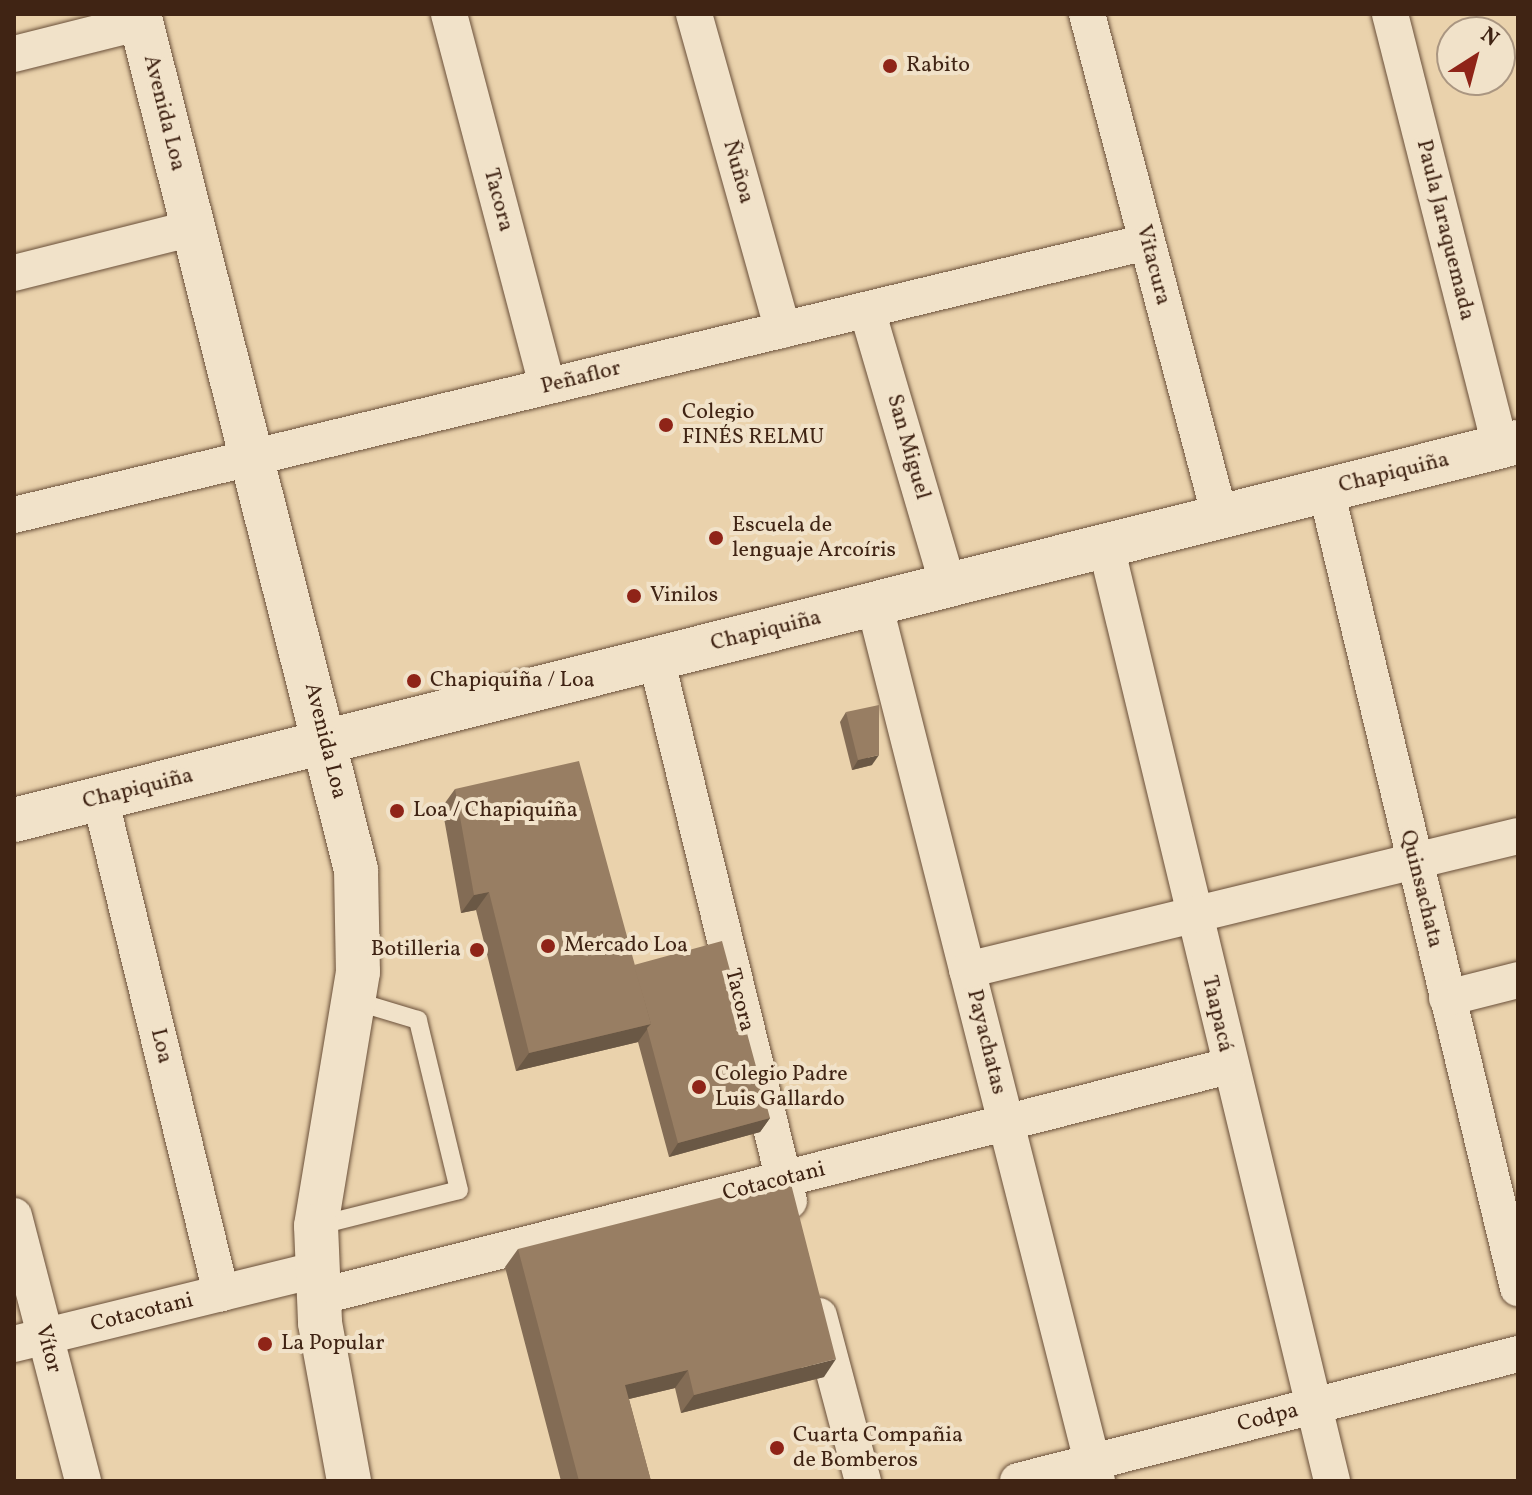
<!DOCTYPE html>
<html>
<head>
<meta charset="utf-8">
<style>
	body { margin:0 }
	#map { position:relative; width:1532px; height:1495px; overflow:hidden; background:#ead2ac; font-family:Vollkorn,serif }
	div>[style] { position:absolute }
	[style*='--x'] { left:calc(var(--x)*1px); top:calc(var(--y)*1px); width:calc(var(--w)*1px); rotate:calc(var(--a)*1deg) }
	.roads { filter:drop-shadow(0 0 2px #6a503a) drop-shadow(0 0 2px #6a503a) }
	.lane>* { height:18px; margin:-9px; padding:0 9px; transform-origin:9px; border-radius:9px; background:#f1e2c9 }
	.street>* { height:36px; margin:-18px; padding:0 18px; transform-origin:18px; border-radius:18px; background:#f1e2c9 }
	.secondary>* { height:44px; margin:-22px; padding:0 22px; transform-origin:22px; border-radius:22px; background:#f1e2c9 }
	.wall>* { inset:0; background:#836c55 }
	.shaded-wall>* { inset:0; background:#6a5845 }
	.building>* { inset:0; background:#987e63 }
	.dots>* { width:22px; height:22px; translate:-50% -50%; box-sizing:border-box; border:4px solid #f1e2c9; border-radius:50% }
	span { translate:-50% -50%; white-space:nowrap; text-align:center; line-height:1.15; -webkit-text-stroke:8px #f1e2c9; paint-order:stroke }
	.poi-label { font-size:22px; color:#402414 }
	.left { translate:0 -50%; text-align:left }
	.right { translate:-100% -50%; text-align:right }
	.street-label { font-size:22px; color:#402414 }
	.frame { position:absolute; inset:0; border:16px solid #402414; pointer-events:none }
	.north { position:absolute; left:1436px; top:16px; width:80px; height:80px; box-sizing:border-box; background:#f1e2c9; border:2px solid #aa9681; border-radius:50%; rotate:36deg; font-size:22px; font-weight:700; line-height:32px; text-align:center; color:#402414 }
	.north::after { content:''; display:block; margin:auto; width:28px; height:36px; background:#8f2418; clip-path:polygon(50% 0,100% 100%,50% 72%,0 100%) }
</style>
</head>
<body>
<div id="map">
	<div class="roads">
		<div class="lane">
			<div style="--x:316;--y:1226;--w:147;--a:-14.1"></div>
			<div style="--x:459;--y:1190;--w:175;--a:-103.6"></div>
			<div style="--x:418;--y:1020;--w:66;--a:-163.2"></div>
		</div>
		<div class="street">
			<div style="--x:449;--y:14;--w:385;--a:75.2"></div>
			<div style="--x:694;--y:14;--w:328;--a:74.3"></div>
			<div style="--x:1087;--y:14;--w:520;--a:75.19"></div>
			<div style="--x:1390;--y:14;--w:446;--a:75.7"></div>
			<div style="--x:14;--y:54;--w:131;--a:-14.1"></div>
			<div style="--x:14;--y:273;--w:185;--a:-14.1"></div>
			<div style="--x:867;--y:310;--w:287;--a:73.6"></div>
			<div style="--x:1326;--y:490;--w:821;--a:76.47"></div>
			<div style="--x:14;--y:515;--w:1165;--a:-13.55"></div>
			<div style="--x:1106;--y:546;--w:962;--a:76.41"></div>
			<div style="--x:874;--y:603;--w:906;--a:75.75"></div>
			<div style="--x:656;--y:658;--w:559;--a:76.24"></div>
			<div style="--x:100;--y:798;--w:510;--a:76.26"></div>
			<div style="--x:967;--y:970;--w:567;--a:-13.67"></div>
			<div style="--x:1447;--y:998;--w:73;--a:-14.2"></div>
			<div style="--x:14;--y:1216;--w:274;--a:75.4"></div>
			<div style="--x:318;--y:1297;--w:940;--a:-14.23"></div>
			<div style="--x:819;--y:1316;--w:171;--a:75.1"></div>
			<div style="--x:14;--y:1344;--w:311;--a:-13.8"></div>
			<div style="--x:1018;--y:1481;--w:516;--a:-14.25"></div>
		</div>
		<div class="secondary">
			<div style="--x:139;--y:14;--w:883;--a:75.77"></div>
			<div style="--x:356;--y:870;--w:102;--a:88.9"></div>
			<div style="--x:358;--y:972;--w:257;--a:99.4"></div>
			<div style="--x:316;--y:1226;--w:97;--a:87.6"></div>
			<div style="--x:320;--y:1323;--w:161;--a:79.6"></div>
			<div style="--x:14;--y:820;--w:1551;--a:-14.11"></div>
		</div>
	</div>
	<div class="wall">
		<div style="clip-path:polygon(846px 712px,872px 765px,852px 770px,840px 722px)"></div>
		<div style="clip-path:polygon(455px 789px,634px 965px,770px 1118px,760px 1132px,669px 1157px,638px 1042px,516px 1071px,476px 910px,461px 913px,442px 807px)"></div>
		<div style="clip-path:polygon(518px 1249px,824px 1377px,681px 1413px,675px 1388px,629px 1399px,651px 1481px,561px 1481px,505px 1267px)"></div>
	</div>
	<div class="shaded-wall">
		<div style="clip-path:polygon(879px 755px,872px 765px,852px 770px,858px 760px)"></div>
		<div style="clip-path:polygon(489px 892px,476px 910px,461px 913px,474px 895px)"></div>
		<div style="clip-path:polygon(651px 1024px,638px 1042px,516px 1071px,529px 1053px)"></div>
		<div style="clip-path:polygon(770px 1118px,760px 1132px,669px 1157px,678px 1143px)"></div>
		<div style="clip-path:polygon(836px 1359px,824px 1377px,681px 1413px,694px 1395px)"></div>
		<div style="clip-path:polygon(688px 1370px,675px 1388px,612px 1403px,625px 1385px)"></div>
	</div>
	<div class="building">
		<div style="clip-path:polygon(879px 705px,879px 755px,858px 760px,846px 712px)"></div>
		<div style="clip-path:polygon(579px 761px,651px 1024px,529px 1053px,489px 892px,474px 895px,455px 789px)"></div>
		<div style="clip-path:polygon(722px 941px,770px 1118px,678px 1143px,647px 1028px,651px 1024px,634px 965px)"></div>
		<div style="clip-path:polygon(790px 1180px,836px 1359px,694px 1395px,688px 1370px,625px 1385px,651px 1481px,579px 1481px,518px 1249px)"></div>
	</div>
	<div class="dots">
		<div style="left:890px;top:66px;background:#8f2418"></div>
		<div style="left:666px;top:425px;background:#8f2418"></div>
		<div style="left:716px;top:538px;background:#8f2418"></div>
		<div style="left:634px;top:596px;background:#8f2418"></div>
		<div style="left:414px;top:681px;background:#8f2418"></div>
		<div style="left:397px;top:811px;background:#8f2418"></div>
		<div style="left:548px;top:946px;background:#8f2418"></div>
		<div style="left:477px;top:950px;background:#8f2418"></div>
		<div style="left:699px;top:1087px;background:#8f2418"></div>
		<div style="left:265px;top:1344px;background:#8f2418"></div>
		<div style="left:777px;top:1448px;background:#8f2418"></div>
	</div>
	<div class="poi-label">
		<span class="left" style="left:906px;top:66px">Rabito</span>
		<span class="left" style="left:682px;top:425px">Colegio<br>FINÉS RELMU</span>
		<span class="left" style="left:732px;top:538px">Escuela de<br>lenguaje Arcoíris</span>
		<span class="left" style="left:650px;top:596px">Vinilos</span>
		<span class="left" style="left:430px;top:681px">Chapiquiña / Loa</span>
		<span class="left" style="left:413px;top:811px">Loa / Chapiquiña</span>
		<span class="left" style="left:564px;top:946px">Mercado Loa</span>
		<span class="right" style="left:461px;top:950px">Botilleria</span>
		<span class="left" style="left:715px;top:1087px">Colegio Padre<br>Luis Gallardo</span>
		<span class="left" style="left:281px;top:1344px">La Popular</span>
		<span class="left" style="left:793px;top:1448px">Cuarta Compañia<br>de Bomberos</span>
	</div>
	<div class="street-label">
		<span style="left:164px;top:113px;rotate:76deg">Avenida Loa</span>
		<span style="left:738px;top:172px;rotate:74deg">Ñuñoa</span>
		<span style="left:498px;top:200px;rotate:75deg">Tacora</span>
		<span style="left:1445px;top:230px;rotate:76deg">Paula Jaraquemada</span>
		<span style="left:1153px;top:265px;rotate:75deg">Vitacura</span>
		<span style="left:581px;top:378px;rotate:-14deg">Peñaflor</span>
		<span style="left:908px;top:447px;rotate:74deg">San Miguel</span>
		<span style="left:1394px;top:473px;rotate:-14deg">Chapiquiña</span>
		<span style="left:766px;top:631px;rotate:-14deg">Chapiquiña</span>
		<span style="left:325px;top:741px;rotate:76deg">Avenida Loa</span>
		<span style="left:138px;top:789px;rotate:-14deg">Chapiquiña</span>
		<span style="left:1421px;top:889px;rotate:76deg">Quinsachata</span>
		<span style="left:739px;top:1000px;rotate:76deg">Tacora</span>
		<span style="left:1217px;top:1014px;rotate:77deg">Taapacá</span>
		<span style="left:986px;top:1042px;rotate:76deg">Payachatas</span>
		<span style="left:161px;top:1046px;rotate:76deg">Loa</span>
		<span style="left:774px;top:1182px;rotate:-14deg">Cotacotani</span>
		<span style="left:142px;top:1313px;rotate:-14deg">Cotacotani</span>
		<span style="left:48px;top:1349px;rotate:75deg">Vítor</span>
		<span style="left:1268px;top:1418px;rotate:-14deg">Codpa</span>
	</div>
	<div class="frame"></div>
	<div class="north">N</div>
</div>
</body>
</html>
